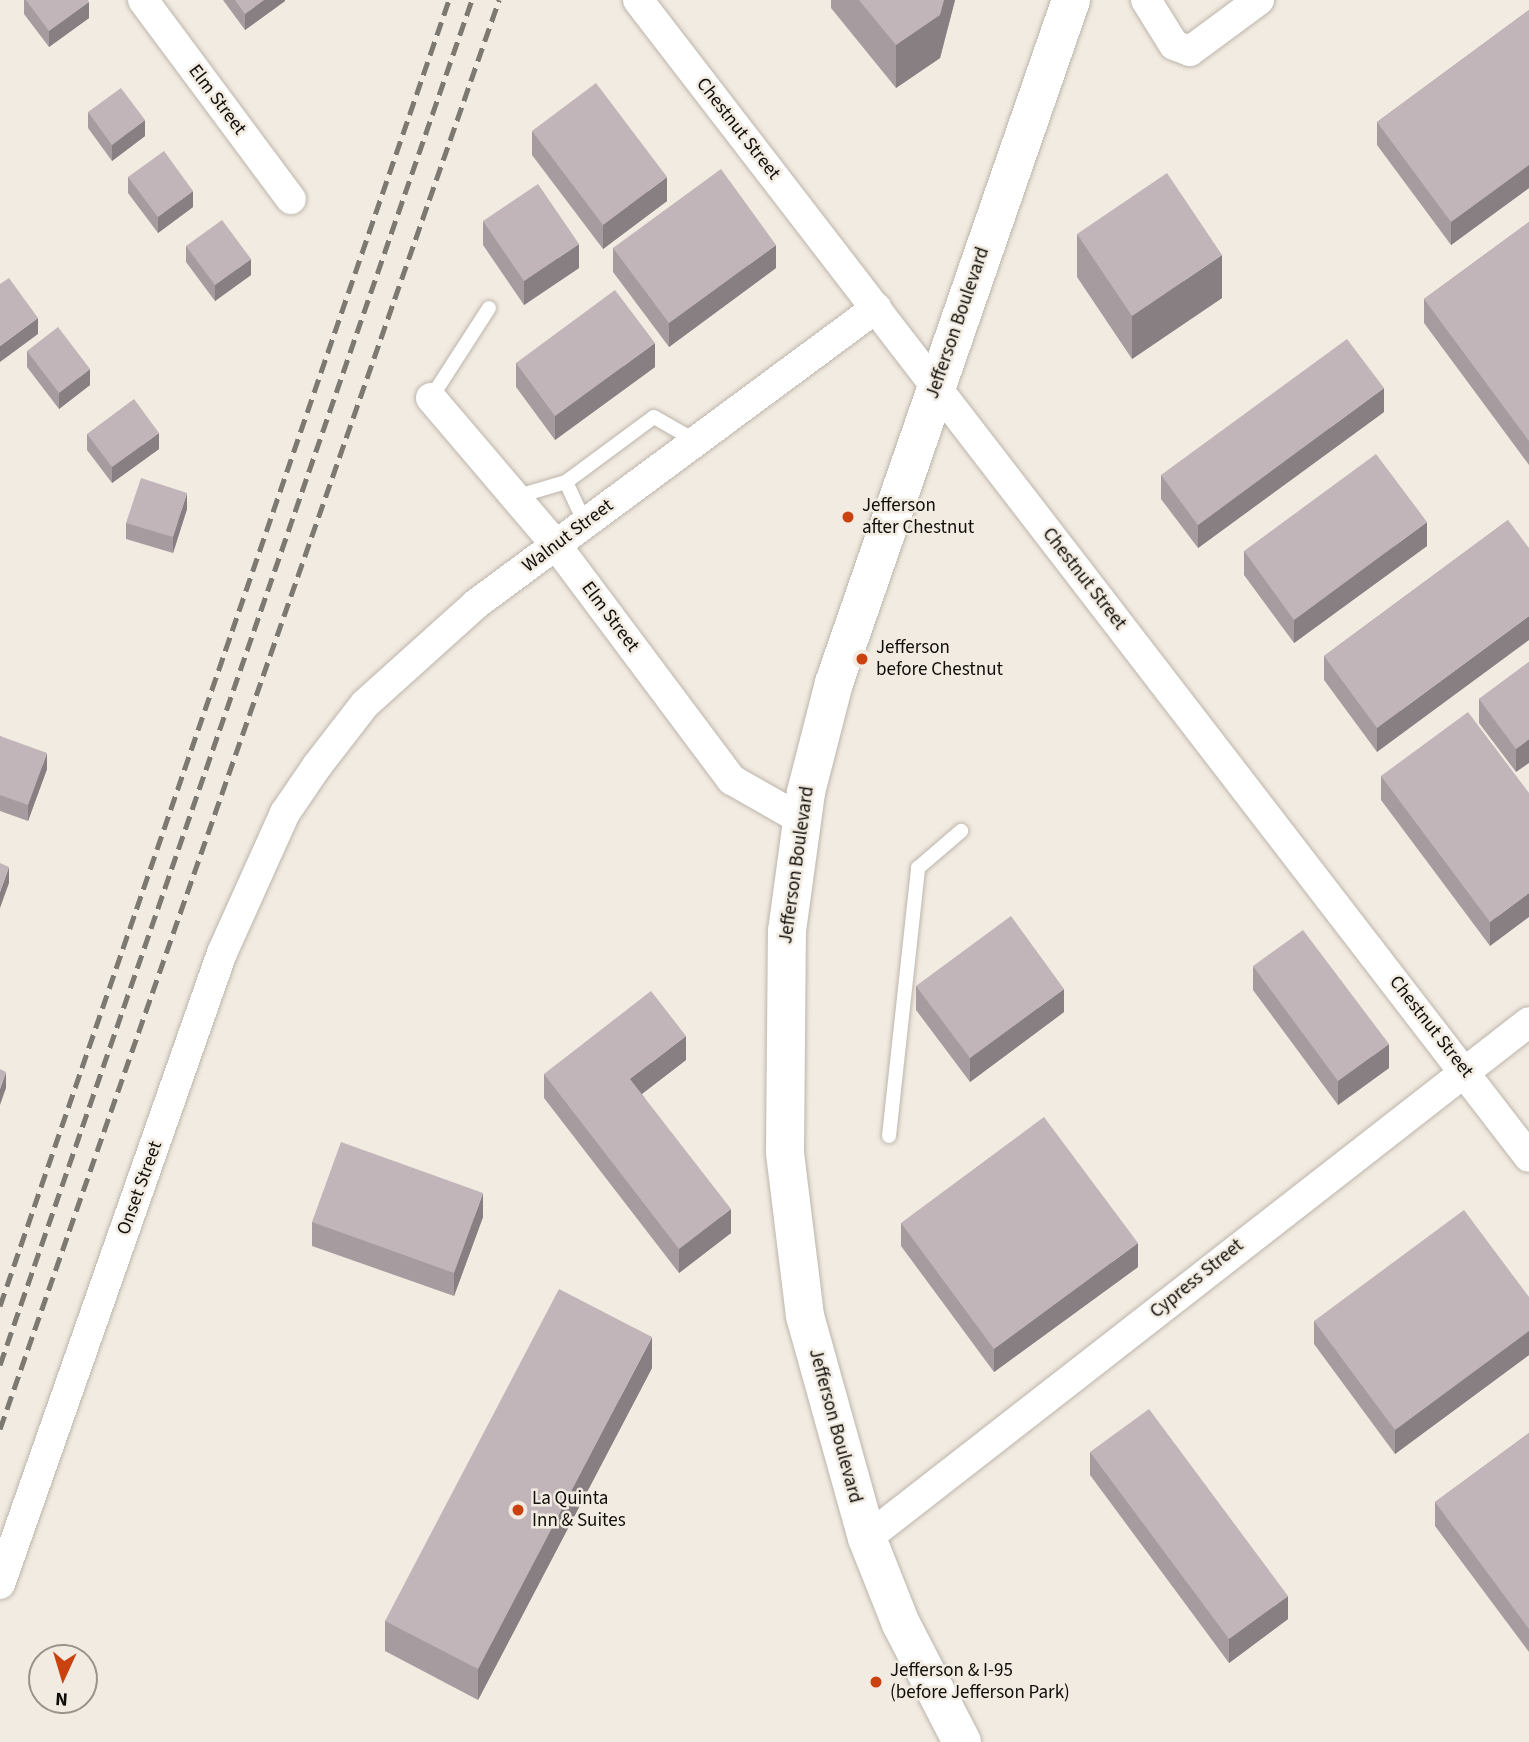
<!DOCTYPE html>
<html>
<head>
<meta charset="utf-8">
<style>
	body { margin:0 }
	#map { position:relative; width:1529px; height:1742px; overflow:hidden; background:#f2ebe1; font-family:"Source Sans 3",sans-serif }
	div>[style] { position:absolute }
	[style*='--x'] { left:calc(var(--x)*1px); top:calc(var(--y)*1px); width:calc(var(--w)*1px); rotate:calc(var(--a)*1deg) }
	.roads { filter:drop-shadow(0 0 2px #bcb5ac) drop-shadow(0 0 2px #bcb5ac) }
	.service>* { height:14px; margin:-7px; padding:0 7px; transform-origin:7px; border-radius:7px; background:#fff }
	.minor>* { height:30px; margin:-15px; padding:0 15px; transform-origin:15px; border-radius:15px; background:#fff }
	.secondary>* { height:38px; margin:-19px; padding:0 19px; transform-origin:19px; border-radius:19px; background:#fff }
	.rail>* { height:5px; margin-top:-2.5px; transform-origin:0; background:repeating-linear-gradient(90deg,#7c7872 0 14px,transparent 0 21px) }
	.wall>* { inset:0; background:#a69c9f }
	.shaded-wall>* { inset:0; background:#877f82 }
	.building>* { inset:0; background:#c1b5b9 }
	.dots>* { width:19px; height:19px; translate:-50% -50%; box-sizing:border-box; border:4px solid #f2ebe1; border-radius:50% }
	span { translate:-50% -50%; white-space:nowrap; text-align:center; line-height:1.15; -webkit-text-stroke:5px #f2ebe1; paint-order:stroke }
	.street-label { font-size:19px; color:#100e0b }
	.poi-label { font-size:19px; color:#100e0b }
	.left { translate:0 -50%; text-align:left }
	.north { position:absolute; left:28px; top:1644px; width:70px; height:70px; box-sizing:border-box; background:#f2ebe1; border:2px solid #98938b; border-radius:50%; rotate:184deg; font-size:19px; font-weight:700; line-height:28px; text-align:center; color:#100e0b }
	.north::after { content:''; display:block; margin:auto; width:24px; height:32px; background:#ca420f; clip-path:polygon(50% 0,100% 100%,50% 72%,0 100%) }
</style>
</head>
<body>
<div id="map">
	<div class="roads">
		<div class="service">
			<div style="--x:431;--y:398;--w:107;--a:-57.2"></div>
			<div style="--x:515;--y:497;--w:53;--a:-16.4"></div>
			<div style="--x:585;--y:523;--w:45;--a:-114.9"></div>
			<div style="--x:566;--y:482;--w:109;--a:-36.5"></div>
			<div style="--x:654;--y:417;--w:46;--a:29.9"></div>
			<div style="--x:889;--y:1136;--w:270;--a:-83.8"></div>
			<div style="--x:918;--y:868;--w:57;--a:-40.7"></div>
		</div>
		<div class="minor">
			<div style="--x:143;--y:0;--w:248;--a:53.4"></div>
			<div style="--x:638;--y:0;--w:1460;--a:52.4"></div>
			<div style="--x:1146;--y:0;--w:53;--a:58.1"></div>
			<div style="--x:1174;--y:45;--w:17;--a:21"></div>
			<div style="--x:1190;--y:51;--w:86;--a:-36.5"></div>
			<div style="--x:431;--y:398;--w:193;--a:49.6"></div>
			<div style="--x:556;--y:545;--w:294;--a:53.2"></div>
			<div style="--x:732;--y:780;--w:81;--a:29.7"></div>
			<div style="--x:867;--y:1538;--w:839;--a:-37.93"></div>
			<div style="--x:0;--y:1584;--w:669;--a:-70.62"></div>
			<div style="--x:222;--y:953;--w:154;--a:-65.8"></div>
			<div style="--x:285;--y:813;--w:57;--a:-55.8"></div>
			<div style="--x:317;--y:766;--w:78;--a:-52.3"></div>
			<div style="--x:365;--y:704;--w:149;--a:-42"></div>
			<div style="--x:476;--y:604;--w:498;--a:-36.5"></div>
		</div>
		<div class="secondary">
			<div style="--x:962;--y:1742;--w:133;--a:-117.3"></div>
			<div style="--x:901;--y:1624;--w:92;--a:-111.6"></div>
			<div style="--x:867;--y:1538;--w:230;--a:-105.6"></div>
			<div style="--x:805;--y:1316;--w:165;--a:-97"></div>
			<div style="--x:785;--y:1152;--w:221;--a:-89.5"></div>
			<div style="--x:787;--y:931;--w:140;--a:-82.2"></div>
			<div style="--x:806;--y:792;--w:113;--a:-75.6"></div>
			<div style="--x:834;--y:683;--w:723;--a:-70.86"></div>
		</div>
	</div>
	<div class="rail">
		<div style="--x:0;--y:1306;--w:1381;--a:-71.03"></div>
		<div style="--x:0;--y:1365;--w:1444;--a:-70.93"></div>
		<div style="--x:0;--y:1429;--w:1514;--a:-70.75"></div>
	</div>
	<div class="wall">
		<div style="clip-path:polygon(24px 0,88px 0,89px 18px,49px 47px,24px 14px)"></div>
		<div style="clip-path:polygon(223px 0,285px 0,285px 1px,245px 30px)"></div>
		<div style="clip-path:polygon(831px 0,955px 0,940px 58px,896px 88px,831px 8px)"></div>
		<div style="clip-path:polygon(1529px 10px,1529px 188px,1451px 245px,1377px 145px,1377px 122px)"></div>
		<div style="clip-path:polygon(88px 112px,145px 136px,112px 161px,88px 128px)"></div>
		<div style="clip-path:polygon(532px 131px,667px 201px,603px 249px,532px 155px)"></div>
		<div style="clip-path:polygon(128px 177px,193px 207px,158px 233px,128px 193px)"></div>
		<div style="clip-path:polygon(483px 221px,579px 268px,524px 305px,483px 245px)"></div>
		<div style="clip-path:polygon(1529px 222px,1529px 465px,1424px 323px,1424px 299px)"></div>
		<div style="clip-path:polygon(1077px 234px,1222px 298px,1132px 359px,1077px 277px)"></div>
		<div style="clip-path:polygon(186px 246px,251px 275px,215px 301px,186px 262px)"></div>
		<div style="clip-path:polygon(613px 248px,776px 268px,669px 347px,613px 272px)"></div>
		<div style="clip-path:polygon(27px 351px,90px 385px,59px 409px,27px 367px)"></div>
		<div style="clip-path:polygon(516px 363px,655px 367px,555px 440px,516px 387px)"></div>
		<div style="clip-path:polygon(1384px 412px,1198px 548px,1161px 499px,1161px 475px)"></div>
		<div style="clip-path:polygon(87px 434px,159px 449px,112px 483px,87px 450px)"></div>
		<div style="clip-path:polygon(187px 509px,173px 553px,126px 539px,126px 523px)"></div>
		<div style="clip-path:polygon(1508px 520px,1377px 752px,1324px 680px,1324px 656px)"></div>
		<div style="clip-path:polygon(1427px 546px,1294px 643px,1244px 575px,1244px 551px)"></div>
		<div style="clip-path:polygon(1529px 662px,1516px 772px,1479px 723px,1479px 699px)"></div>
		<div style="clip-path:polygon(0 736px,47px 769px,28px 821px,0 811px)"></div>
		<div style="clip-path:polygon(1381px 776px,1529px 793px,1490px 946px,1381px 800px)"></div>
		<div style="clip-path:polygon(1253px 966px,1389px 1068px,1338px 1105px,1253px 990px)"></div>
		<div style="clip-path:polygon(916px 986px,1064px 1012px,970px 1082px,916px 1010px)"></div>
		<div style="clip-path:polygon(686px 1060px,642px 1094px,731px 1233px,679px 1273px,544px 1098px,544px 1074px)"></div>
		<div style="clip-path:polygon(483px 1217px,454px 1296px,312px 1246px,312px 1222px)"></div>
		<div style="clip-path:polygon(901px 1223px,1138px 1267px,994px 1372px,901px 1246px)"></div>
		<div style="clip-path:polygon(1529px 1297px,1529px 1355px,1395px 1454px,1314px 1344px,1314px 1321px)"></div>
		<div style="clip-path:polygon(652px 1368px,478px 1700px,385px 1651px,385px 1621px)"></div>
		<div style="clip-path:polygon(1529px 1433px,1529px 1652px,1435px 1526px,1435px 1502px)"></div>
		<div style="clip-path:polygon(1090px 1452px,1288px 1619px,1229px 1663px,1090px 1475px)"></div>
	</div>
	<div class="shaded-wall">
		<div style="clip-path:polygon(264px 0,285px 0,285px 1px,245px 30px,245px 14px)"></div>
		<div style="clip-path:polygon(944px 0,955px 0,940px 58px,896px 88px,896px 45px)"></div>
		<div style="clip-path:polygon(89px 2px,89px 18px,49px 47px,49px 31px)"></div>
		<div style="clip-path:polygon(145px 120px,145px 136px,112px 161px,112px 145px)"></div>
		<div style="clip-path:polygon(1529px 165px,1529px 188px,1451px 245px,1451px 222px)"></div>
		<div style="clip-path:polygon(667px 177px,667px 201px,603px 249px,603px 225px)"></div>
		<div style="clip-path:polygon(193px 191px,193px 207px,158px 233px,158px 217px)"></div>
		<div style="clip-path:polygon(579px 244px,579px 268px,524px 305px,524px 281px)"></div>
		<div style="clip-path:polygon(776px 245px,776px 268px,669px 347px,669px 323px)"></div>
		<div style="clip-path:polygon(1222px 255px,1222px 298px,1132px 359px,1132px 316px)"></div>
		<div style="clip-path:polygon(251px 259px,251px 275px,215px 301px,215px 285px)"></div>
		<div style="clip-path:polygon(38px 318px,38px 334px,0 362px,0 346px)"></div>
		<div style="clip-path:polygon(655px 343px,655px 367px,555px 440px,555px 416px)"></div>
		<div style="clip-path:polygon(90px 369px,90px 385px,59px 409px,59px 393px)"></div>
		<div style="clip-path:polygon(1384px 388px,1384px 412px,1198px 548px,1198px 525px)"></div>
		<div style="clip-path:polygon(159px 433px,159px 449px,112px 483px,112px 467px)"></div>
		<div style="clip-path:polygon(187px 493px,187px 509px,173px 553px,173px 537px)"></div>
		<div style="clip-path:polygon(1427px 522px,1427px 546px,1294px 643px,1294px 620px)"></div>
		<div style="clip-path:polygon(1529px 616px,1529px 640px,1377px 752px,1377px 728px)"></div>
		<div style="clip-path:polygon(1529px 739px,1529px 763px,1516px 772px,1516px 749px)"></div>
		<div style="clip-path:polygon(47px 753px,47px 769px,28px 821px,28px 805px)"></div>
		<div style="clip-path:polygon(9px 867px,9px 883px,0 908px,0 892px)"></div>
		<div style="clip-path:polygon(1529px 893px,1529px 917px,1490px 946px,1490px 922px)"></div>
		<div style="clip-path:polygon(1064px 989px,1064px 1012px,970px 1082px,970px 1058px)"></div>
		<div style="clip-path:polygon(686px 1036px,686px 1060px,630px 1103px,630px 1079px)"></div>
		<div style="clip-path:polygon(1389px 1044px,1389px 1068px,1338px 1105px,1338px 1081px)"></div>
		<div style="clip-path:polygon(6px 1072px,6px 1088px,0 1105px,0 1089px)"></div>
		<div style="clip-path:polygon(483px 1193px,483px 1217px,454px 1296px,454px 1273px)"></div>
		<div style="clip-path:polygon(731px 1209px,731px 1233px,679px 1273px,679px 1249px)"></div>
		<div style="clip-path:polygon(1138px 1243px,1138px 1267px,994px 1372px,994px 1349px)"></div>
		<div style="clip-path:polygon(1529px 1331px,1529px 1355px,1395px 1454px,1395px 1430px)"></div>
		<div style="clip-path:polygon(652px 1337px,652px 1368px,478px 1700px,478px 1669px)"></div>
		<div style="clip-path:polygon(1288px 1596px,1288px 1619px,1229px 1663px,1229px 1639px)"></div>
	</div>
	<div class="building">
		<div style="clip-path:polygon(26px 0,88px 0,89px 2px,49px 31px)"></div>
		<div style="clip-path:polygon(235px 0,264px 0,245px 14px)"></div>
		<div style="clip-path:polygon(859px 0,944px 0,940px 15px,896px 45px)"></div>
		<div style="clip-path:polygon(1529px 10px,1529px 165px,1451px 222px,1377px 122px)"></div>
		<div style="clip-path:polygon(596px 83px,667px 177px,603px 225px,532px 131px)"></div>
		<div style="clip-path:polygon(121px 88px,145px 120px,112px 145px,88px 112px)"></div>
		<div style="clip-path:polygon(164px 151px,193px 191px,158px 217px,128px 177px)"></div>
		<div style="clip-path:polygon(721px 169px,776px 245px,669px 323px,613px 248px)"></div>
		<div style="clip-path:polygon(1167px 173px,1222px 255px,1132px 316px,1077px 234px)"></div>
		<div style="clip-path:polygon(538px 184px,579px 244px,524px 281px,483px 221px)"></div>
		<div style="clip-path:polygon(222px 220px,251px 259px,215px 285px,186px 246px)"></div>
		<div style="clip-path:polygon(1529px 222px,1529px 441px,1424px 299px)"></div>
		<div style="clip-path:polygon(9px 278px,38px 318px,0 346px,0 284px)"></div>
		<div style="clip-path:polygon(615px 290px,655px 343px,555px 416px,516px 363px)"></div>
		<div style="clip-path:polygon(58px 327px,90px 369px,59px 393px,27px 351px)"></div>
		<div style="clip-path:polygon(1347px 339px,1384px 388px,1198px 525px,1161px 475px)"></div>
		<div style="clip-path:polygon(134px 399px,159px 433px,112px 467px,87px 434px)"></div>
		<div style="clip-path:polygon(1376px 454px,1427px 522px,1294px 620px,1244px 551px)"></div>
		<div style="clip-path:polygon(141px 478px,187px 493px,173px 537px,126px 523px)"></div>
		<div style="clip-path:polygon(1508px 520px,1529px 548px,1529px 616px,1377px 728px,1324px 656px)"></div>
		<div style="clip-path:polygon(1529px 662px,1529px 739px,1516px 749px,1479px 699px)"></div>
		<div style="clip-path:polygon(1468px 712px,1529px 793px,1529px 893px,1490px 922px,1381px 776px)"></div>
		<div style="clip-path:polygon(0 736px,47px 753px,28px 805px,0 795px)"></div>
		<div style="clip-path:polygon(0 863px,9px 867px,0 892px)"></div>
		<div style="clip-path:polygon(1011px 916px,1064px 989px,970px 1058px,916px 986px)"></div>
		<div style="clip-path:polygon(1303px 930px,1389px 1044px,1338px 1081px,1253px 966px)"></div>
		<div style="clip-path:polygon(651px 991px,686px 1036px,630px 1079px,731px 1209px,679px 1249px,544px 1074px)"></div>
		<div style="clip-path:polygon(0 1069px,6px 1072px,0 1089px)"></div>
		<div style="clip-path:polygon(1044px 1117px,1138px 1243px,994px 1349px,901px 1223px)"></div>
		<div style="clip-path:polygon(341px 1142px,483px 1193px,454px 1273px,312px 1222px)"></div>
		<div style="clip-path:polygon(1464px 1210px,1529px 1297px,1529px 1331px,1395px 1430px,1314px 1321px)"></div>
		<div style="clip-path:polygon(559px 1289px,652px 1337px,478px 1669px,385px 1621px)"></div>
		<div style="clip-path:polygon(1149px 1409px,1288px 1596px,1229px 1639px,1090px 1452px)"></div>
		<div style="clip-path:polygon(1529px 1433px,1529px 1629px,1435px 1502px)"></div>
	</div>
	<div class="dots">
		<div style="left:848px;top:517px;background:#ca420f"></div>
		<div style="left:862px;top:659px;background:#ca420f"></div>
		<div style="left:518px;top:1510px;background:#ca420f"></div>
		<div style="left:876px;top:1682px;background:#ca420f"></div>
	</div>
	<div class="street-label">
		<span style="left:217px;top:100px;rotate:53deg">Elm Street</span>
		<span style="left:738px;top:129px;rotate:52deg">Chestnut Street</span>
		<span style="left:958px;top:323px;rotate:-71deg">Jefferson Boulevard</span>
		<span style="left:568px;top:536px;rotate:-37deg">Walnut Street</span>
		<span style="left:1084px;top:579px;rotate:52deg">Chestnut Street</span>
		<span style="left:610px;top:617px;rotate:53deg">Elm Street</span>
		<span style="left:797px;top:865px;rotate:-82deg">Jefferson Boulevard</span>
		<span style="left:1431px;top:1027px;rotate:52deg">Chestnut Street</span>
		<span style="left:140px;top:1188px;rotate:-70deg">Onset Street</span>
		<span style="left:1197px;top:1279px;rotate:-39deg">Cypress Street</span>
		<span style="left:835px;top:1426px;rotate:75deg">Jefferson Boulevard</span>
	</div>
	<div class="poi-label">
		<span class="left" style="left:862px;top:517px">Jefferson<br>after Chestnut</span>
		<span class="left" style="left:876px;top:659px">Jefferson<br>before Chestnut</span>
		<span class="left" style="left:532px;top:1510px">La Quinta<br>Inn &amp; Suites</span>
		<span class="left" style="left:890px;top:1682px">Jefferson &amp; I-95<br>(before Jefferson Park)</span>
	</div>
	<div class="north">N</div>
</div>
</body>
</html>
